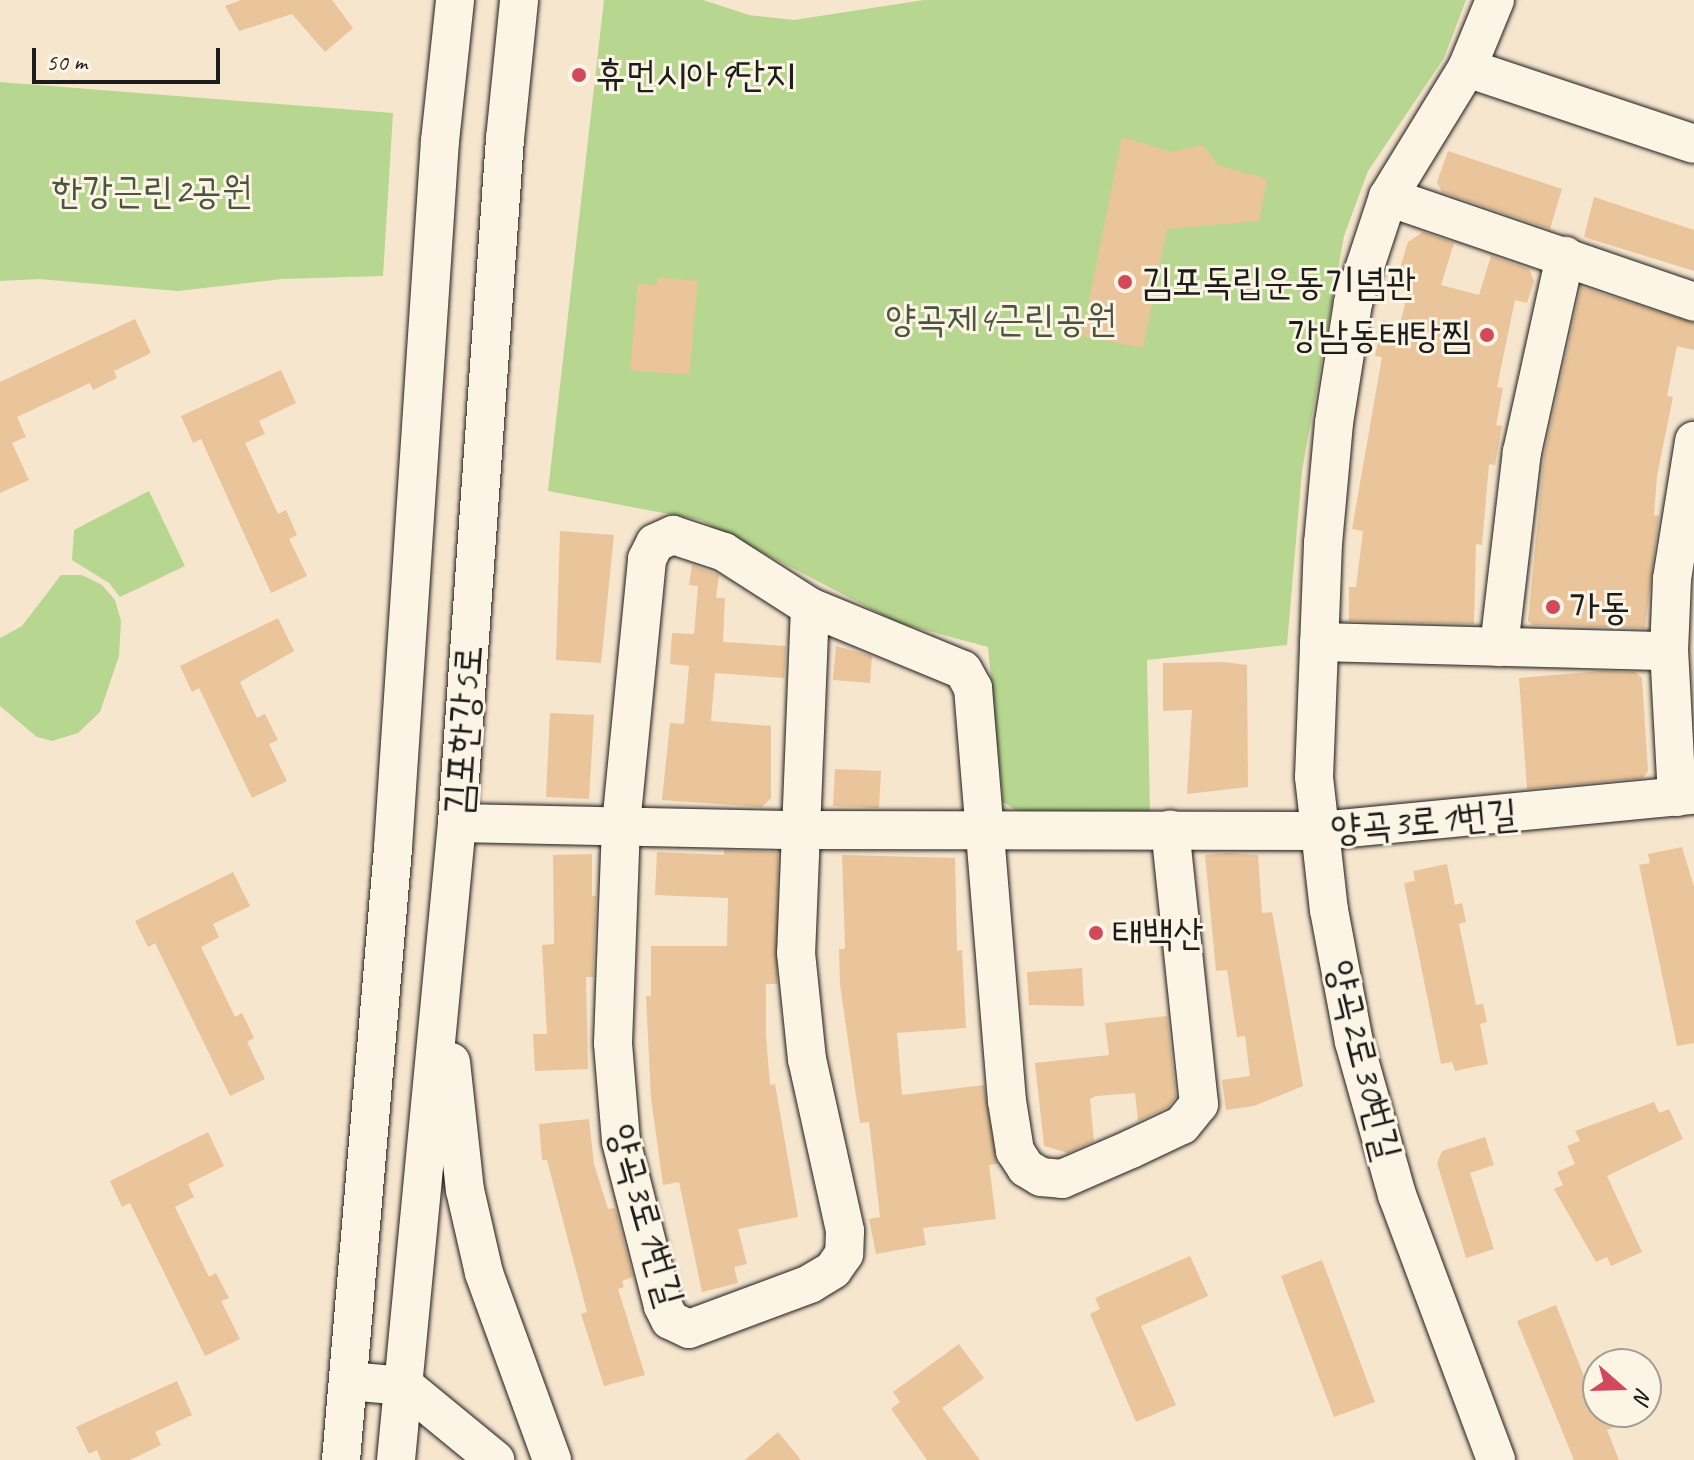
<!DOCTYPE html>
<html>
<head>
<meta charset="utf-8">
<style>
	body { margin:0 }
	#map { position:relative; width:1694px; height:1460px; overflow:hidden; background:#f7e6ce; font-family:Caveat,"Poor Story",sans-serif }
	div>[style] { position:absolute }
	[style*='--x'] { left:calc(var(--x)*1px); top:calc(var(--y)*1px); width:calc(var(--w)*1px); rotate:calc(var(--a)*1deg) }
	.green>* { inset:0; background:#b7d68f }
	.building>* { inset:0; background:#eac49a }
	.roads { filter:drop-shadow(0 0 2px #1c1c1c) drop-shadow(0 0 2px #1c1c1c) }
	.minor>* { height:38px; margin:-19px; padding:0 19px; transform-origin:19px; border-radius:19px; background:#fcf5e5 }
	.dots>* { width:22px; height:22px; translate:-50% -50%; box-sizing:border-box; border:4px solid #fcf5e5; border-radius:50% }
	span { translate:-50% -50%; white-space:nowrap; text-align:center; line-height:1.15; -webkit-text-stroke:6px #fcf5e5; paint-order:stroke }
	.poi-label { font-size:38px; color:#1c1c1c }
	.left { translate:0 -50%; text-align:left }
	.right { translate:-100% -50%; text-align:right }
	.park-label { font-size:38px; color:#4a543e }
	.street-label { font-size:38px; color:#1c1c1c }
	.north { position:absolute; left:1582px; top:1348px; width:80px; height:80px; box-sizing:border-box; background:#fcf5e5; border:2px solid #a29e95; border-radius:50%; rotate:110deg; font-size:22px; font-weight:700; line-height:32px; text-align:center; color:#1c1c1c }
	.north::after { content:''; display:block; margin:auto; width:28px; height:36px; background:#d1495b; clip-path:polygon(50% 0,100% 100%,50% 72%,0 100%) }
	.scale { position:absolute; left:32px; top:48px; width:188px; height:36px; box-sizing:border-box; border:4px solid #1c1c1c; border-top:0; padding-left:10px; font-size:24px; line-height:28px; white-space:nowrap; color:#1c1c1c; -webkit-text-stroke:6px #fcf5e5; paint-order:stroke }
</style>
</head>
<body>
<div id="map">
	<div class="green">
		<div style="clip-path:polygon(604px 0,703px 0,749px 15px,794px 20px,924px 0,1466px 0,1444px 58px,1368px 171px,1344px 236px,1302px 471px,1287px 645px,1147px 660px,1150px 813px,1027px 817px,1003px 802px,988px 647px,898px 623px,700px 520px,548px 491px)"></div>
		<div style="clip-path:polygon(0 82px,393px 113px,383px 276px,282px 279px,178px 291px,39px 279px,0 281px)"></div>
		<div style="clip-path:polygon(149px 491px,185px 566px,120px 597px,109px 583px,72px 560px,74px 530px)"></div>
		<div style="clip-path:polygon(61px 575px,82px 575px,102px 585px,115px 600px,121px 621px,119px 656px,100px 712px,78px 733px,52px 741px,37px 737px,0 706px,0 638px,22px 626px)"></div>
	</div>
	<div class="building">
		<div style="clip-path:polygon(241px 0,332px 0,353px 28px,325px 52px,292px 14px,239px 31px,225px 6px)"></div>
		<div style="clip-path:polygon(1122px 137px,1172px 152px,1203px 145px,1218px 165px,1267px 179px,1259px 221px,1167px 229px,1143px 348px,1082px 336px)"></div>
		<div style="clip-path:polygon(1448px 151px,1562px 189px,1550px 229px,1442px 192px,1437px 182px)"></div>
		<div style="clip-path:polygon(1594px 197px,1694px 230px,1694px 271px,1584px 237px)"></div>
		<div style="clip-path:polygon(1423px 232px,1454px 243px,1441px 285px,1479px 295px,1491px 256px,1529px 269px,1534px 281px,1527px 303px,1515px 300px,1497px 387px,1503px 388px,1496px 425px,1502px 426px,1495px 465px,1489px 464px,1482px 545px,1476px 544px,1474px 624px,1349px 621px,1349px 587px,1356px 587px,1363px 531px,1352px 529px,1382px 357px,1375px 356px,1383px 320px,1400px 324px,1413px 272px,1400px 268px,1408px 242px)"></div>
		<div style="clip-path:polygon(658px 277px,698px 281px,689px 375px,630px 370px,638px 283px,657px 285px)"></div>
		<div style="clip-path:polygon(1581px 287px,1694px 323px,1694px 350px,1677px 346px,1667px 396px,1673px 397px,1657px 476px,1654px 515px,1659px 516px,1645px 628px,1533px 625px,1528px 621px,1544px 456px)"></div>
		<div style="clip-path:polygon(135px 319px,151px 353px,114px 371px,117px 378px,93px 390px,90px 383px,17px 417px,26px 437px,12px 443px,29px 480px,0 493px,0 382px)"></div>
		<div style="clip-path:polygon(281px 370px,296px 403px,259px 421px,265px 434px,245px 443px,278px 514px,286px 510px,297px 535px,289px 539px,307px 576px,271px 593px,201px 439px,193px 443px,181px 416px)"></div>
		<div style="clip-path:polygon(560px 531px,614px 535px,601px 663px,556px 660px)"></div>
		<div style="clip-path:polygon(692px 565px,719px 575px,716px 598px,725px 598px,723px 642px,786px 646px,784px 678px,715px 673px,711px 721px,771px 726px,771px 798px,762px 807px,662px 800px,670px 723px,684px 724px,689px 666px,670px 664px,672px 633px,694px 634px,698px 586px,689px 585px)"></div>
		<div style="clip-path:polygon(278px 618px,294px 651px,240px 682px,257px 718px,265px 714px,278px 740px,269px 744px,287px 781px,252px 798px,199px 688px,192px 692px,180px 666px)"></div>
		<div style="clip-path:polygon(836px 646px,872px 656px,870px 683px,833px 680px)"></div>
		<div style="clip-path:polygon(1224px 662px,1247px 665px,1248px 787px,1187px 794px,1192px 710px,1163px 711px,1163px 663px)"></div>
		<div style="clip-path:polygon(1602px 671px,1635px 672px,1642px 678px,1648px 771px,1643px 778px,1527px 789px,1519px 678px)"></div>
		<div style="clip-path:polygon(550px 713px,594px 715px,589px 799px,546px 797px)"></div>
		<div style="clip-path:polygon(835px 769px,881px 771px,879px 808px,833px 806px)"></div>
		<div style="clip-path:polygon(1682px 847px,1694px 887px,1694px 1043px,1677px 1046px,1639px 865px,1650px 863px,1648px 854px)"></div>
		<div style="clip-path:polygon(724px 850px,778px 852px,777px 984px,766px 984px,766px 1036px,770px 1085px,775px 1084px,798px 1217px,738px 1229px,747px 1264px,734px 1267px,738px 1283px,702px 1292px,679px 1182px,663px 1185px,651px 1098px,646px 996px,651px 996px,651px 946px,727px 946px,728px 898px,655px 895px,657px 852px,724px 855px)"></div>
		<div style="clip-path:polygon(1229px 853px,1258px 855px,1262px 913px,1272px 912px,1303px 1086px,1254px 1106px,1226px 1110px,1222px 1080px,1250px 1076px,1245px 1036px,1237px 1037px,1227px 970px,1216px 971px,1205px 855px)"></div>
		<div style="clip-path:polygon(592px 854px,592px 896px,596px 896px,593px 977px,586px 977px,588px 1069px,535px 1071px,533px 1034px,547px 1034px,542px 945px,554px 944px,553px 855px)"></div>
		<div style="clip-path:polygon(842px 855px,955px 858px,957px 951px,962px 950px,966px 1028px,897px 1033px,902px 1095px,984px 1085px,997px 1164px,989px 1165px,996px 1219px,923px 1228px,926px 1245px,876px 1254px,869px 1219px,880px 1217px,869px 1122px,860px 1123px,840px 985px,839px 949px,845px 949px)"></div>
		<div style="clip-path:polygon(1447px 864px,1455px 905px,1462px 903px,1466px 922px,1459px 924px,1476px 1005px,1483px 1004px,1487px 1022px,1480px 1024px,1488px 1064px,1455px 1071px,1452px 1062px,1441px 1064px,1404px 883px,1415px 881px,1413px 871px)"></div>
		<div style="clip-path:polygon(233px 872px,250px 906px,213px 924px,219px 937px,201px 947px,235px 1017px,242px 1013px,254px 1038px,247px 1042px,265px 1079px,230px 1096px,155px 943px,148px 947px,135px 921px)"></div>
		<div style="clip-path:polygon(1082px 968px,1084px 1006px,1029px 1005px,1027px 972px)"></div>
		<div style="clip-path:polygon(1167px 1016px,1176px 1097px,1168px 1107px,1138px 1121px,1135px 1093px,1096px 1096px,1090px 1099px,1094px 1141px,1068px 1153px,1044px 1146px,1035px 1063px,1109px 1055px,1105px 1023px)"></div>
		<div style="clip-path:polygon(1654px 1102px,1659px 1113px,1669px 1109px,1683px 1139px,1607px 1176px,1642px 1252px,1611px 1266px,1607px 1257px,1596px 1262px,1554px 1189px,1563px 1185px,1557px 1172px,1575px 1164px,1567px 1146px,1580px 1141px,1575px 1131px)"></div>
		<div style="clip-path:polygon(589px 1119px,594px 1164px,608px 1209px,615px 1208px,633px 1277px,622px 1281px,624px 1287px,618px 1289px,645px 1375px,604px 1386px,581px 1314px,587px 1312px,547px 1160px,542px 1160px,539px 1124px)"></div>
		<div style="clip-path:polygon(208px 1132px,224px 1166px,188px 1184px,194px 1197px,175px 1207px,209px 1277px,216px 1273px,229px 1298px,221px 1301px,240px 1339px,205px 1356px,130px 1203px,122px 1207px,110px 1181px)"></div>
		<div style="clip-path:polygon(1485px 1137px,1494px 1165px,1470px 1173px,1494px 1249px,1466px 1258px,1437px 1163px,1442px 1151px)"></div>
		<div style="clip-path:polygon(1190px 1256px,1208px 1296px,1141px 1326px,1176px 1405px,1136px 1422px,1090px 1314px,1100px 1309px,1095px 1298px)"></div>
		<div style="clip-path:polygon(1322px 1260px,1375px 1402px,1334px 1417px,1281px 1276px)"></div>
		<div style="clip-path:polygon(1556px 1305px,1598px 1412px,1650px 1412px,1607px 1430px,1619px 1460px,1574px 1460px,1517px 1321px)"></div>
		<div style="clip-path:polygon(959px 1344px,984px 1378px,942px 1408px,980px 1460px,927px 1460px,891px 1409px,900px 1402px,893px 1392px)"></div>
		<div style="clip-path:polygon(177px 1381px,192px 1415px,155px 1432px,161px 1445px,130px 1460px,101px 1460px,97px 1450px,89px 1454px,76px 1427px)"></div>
		<div style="clip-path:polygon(778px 1432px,801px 1460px,745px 1460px)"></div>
	</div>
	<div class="roads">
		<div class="minor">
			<div style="--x:1495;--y:0;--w:74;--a:112.4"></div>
			<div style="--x:1467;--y:68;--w:151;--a:121.5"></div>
			<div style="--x:1388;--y:197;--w:112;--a:108.3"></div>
			<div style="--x:1353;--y:303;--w:121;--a:99"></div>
			<div style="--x:1334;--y:423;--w:121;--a:95.2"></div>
			<div style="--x:1323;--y:543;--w:234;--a:92.2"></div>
			<div style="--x:1314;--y:777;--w:134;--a:83.6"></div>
			<div style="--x:1329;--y:910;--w:134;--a:79.3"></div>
			<div style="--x:1354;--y:1042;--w:159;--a:74.3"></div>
			<div style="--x:1397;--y:1195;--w:283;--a:69.5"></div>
			<div style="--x:1467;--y:68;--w:239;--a:18.5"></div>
			<div style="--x:1388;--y:197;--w:324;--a:18.9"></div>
			<div style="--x:673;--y:535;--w:54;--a:18.4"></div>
			<div style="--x:724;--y:552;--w:102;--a:32.6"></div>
			<div style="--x:810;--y:607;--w:346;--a:92.3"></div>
			<div style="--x:796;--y:953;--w:107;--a:84.1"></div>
			<div style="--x:807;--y:1059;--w:176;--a:77.5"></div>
			<div style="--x:845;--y:1231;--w:23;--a:92"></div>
			<div style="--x:844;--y:1254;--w:19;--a:125"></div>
			<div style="--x:833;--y:1270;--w:27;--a:149"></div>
			<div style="--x:810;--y:1284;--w:129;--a:159.6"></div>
			<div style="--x:689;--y:1329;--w:21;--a:-155"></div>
			<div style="--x:670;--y:1320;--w:16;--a:-117"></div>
			<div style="--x:663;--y:1306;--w:170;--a:-104.3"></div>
			<div style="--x:621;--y:1141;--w:98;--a:-94.7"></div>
			<div style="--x:613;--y:1043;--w:218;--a:-87.9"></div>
			<div style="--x:621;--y:825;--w:267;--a:-84.4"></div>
			<div style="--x:647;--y:559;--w:18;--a:-63"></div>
			<div style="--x:655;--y:543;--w:20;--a:-24"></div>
			<div style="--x:810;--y:607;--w:165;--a:22.4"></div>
			<div style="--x:963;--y:670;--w:21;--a:61"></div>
			<div style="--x:973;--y:688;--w:414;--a:85.3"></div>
			<div style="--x:1007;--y:1101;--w:51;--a:80.9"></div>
			<div style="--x:1015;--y:1151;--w:20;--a:57"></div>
			<div style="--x:1026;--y:1168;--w:17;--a:31"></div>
			<div style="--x:1041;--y:1177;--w:21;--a:5"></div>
			<div style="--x:1062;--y:1179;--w:75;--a:-23.5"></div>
			<div style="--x:1131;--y:1149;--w:56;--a:-25.2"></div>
			<div style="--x:1182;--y:1125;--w:27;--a:-51"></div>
			<div style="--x:1199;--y:1104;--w:276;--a:-96"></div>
			<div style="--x:1319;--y:642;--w:350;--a:1.5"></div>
			<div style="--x:1499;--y:647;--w:196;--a:-83.3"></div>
			<div style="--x:1522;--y:452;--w:201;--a:-77.6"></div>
			<div style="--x:1677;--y:797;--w:146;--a:-93.1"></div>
			<div style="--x:1669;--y:651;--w:72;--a:-87.6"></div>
			<div style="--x:1672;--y:579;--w:140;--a:-80.9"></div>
			<div style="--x:457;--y:823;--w:341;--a:1.2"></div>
			<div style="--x:798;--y:830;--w:520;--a:0.11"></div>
			<div style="--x:1318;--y:831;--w:378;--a:-5.5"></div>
			<div style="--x:451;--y:1062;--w:129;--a:83.8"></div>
			<div style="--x:465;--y:1190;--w:85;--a:77.1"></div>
			<div style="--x:484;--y:1273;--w:199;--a:70"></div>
			<div style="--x:348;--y:1381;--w:57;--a:5"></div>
			<div style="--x:405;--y:1386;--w:117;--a:39.4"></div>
			<div style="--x:341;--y:1460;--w:614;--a:-85.14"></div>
			<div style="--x:393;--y:848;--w:709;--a:-86.2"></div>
			<div style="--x:440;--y:141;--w:142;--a:-83.9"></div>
			<div style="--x:396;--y:1460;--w:640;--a:-84.53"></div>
			<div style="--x:457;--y:823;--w:686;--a:-85.99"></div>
			<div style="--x:505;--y:139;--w:140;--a:-84.2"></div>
		</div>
	</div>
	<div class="dots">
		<div style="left:579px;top:75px;background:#d1495b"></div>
		<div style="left:1125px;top:282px;background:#d1495b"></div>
		<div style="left:1487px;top:335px;background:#d1495b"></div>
		<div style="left:1553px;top:607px;background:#d1495b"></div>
		<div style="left:1096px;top:933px;background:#d1495b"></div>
	</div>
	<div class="poi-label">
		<span class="left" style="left:595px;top:75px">휴먼시아9단지</span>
		<span class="left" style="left:1141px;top:282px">김포독립운동기념관</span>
		<span class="right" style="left:1471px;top:335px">강남동태탕찜</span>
		<span class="left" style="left:1569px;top:607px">가동</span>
		<span class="left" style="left:1112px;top:933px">태백산</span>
	</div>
	<div class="park-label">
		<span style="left:152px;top:191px">한강근린2공원</span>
		<span style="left:1001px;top:319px">양곡제4근린공원</span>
	</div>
	<div class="street-label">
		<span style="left:463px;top:730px;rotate:-86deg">김포한강5로</span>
		<span style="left:1424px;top:821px;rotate:-5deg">양곡3로1번길</span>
		<span style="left:1364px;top:1060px;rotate:76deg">양곡2로30번길</span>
		<span style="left:646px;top:1215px;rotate:74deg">양곡3로1번길</span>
	</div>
	<div class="north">N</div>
	<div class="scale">50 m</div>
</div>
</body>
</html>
